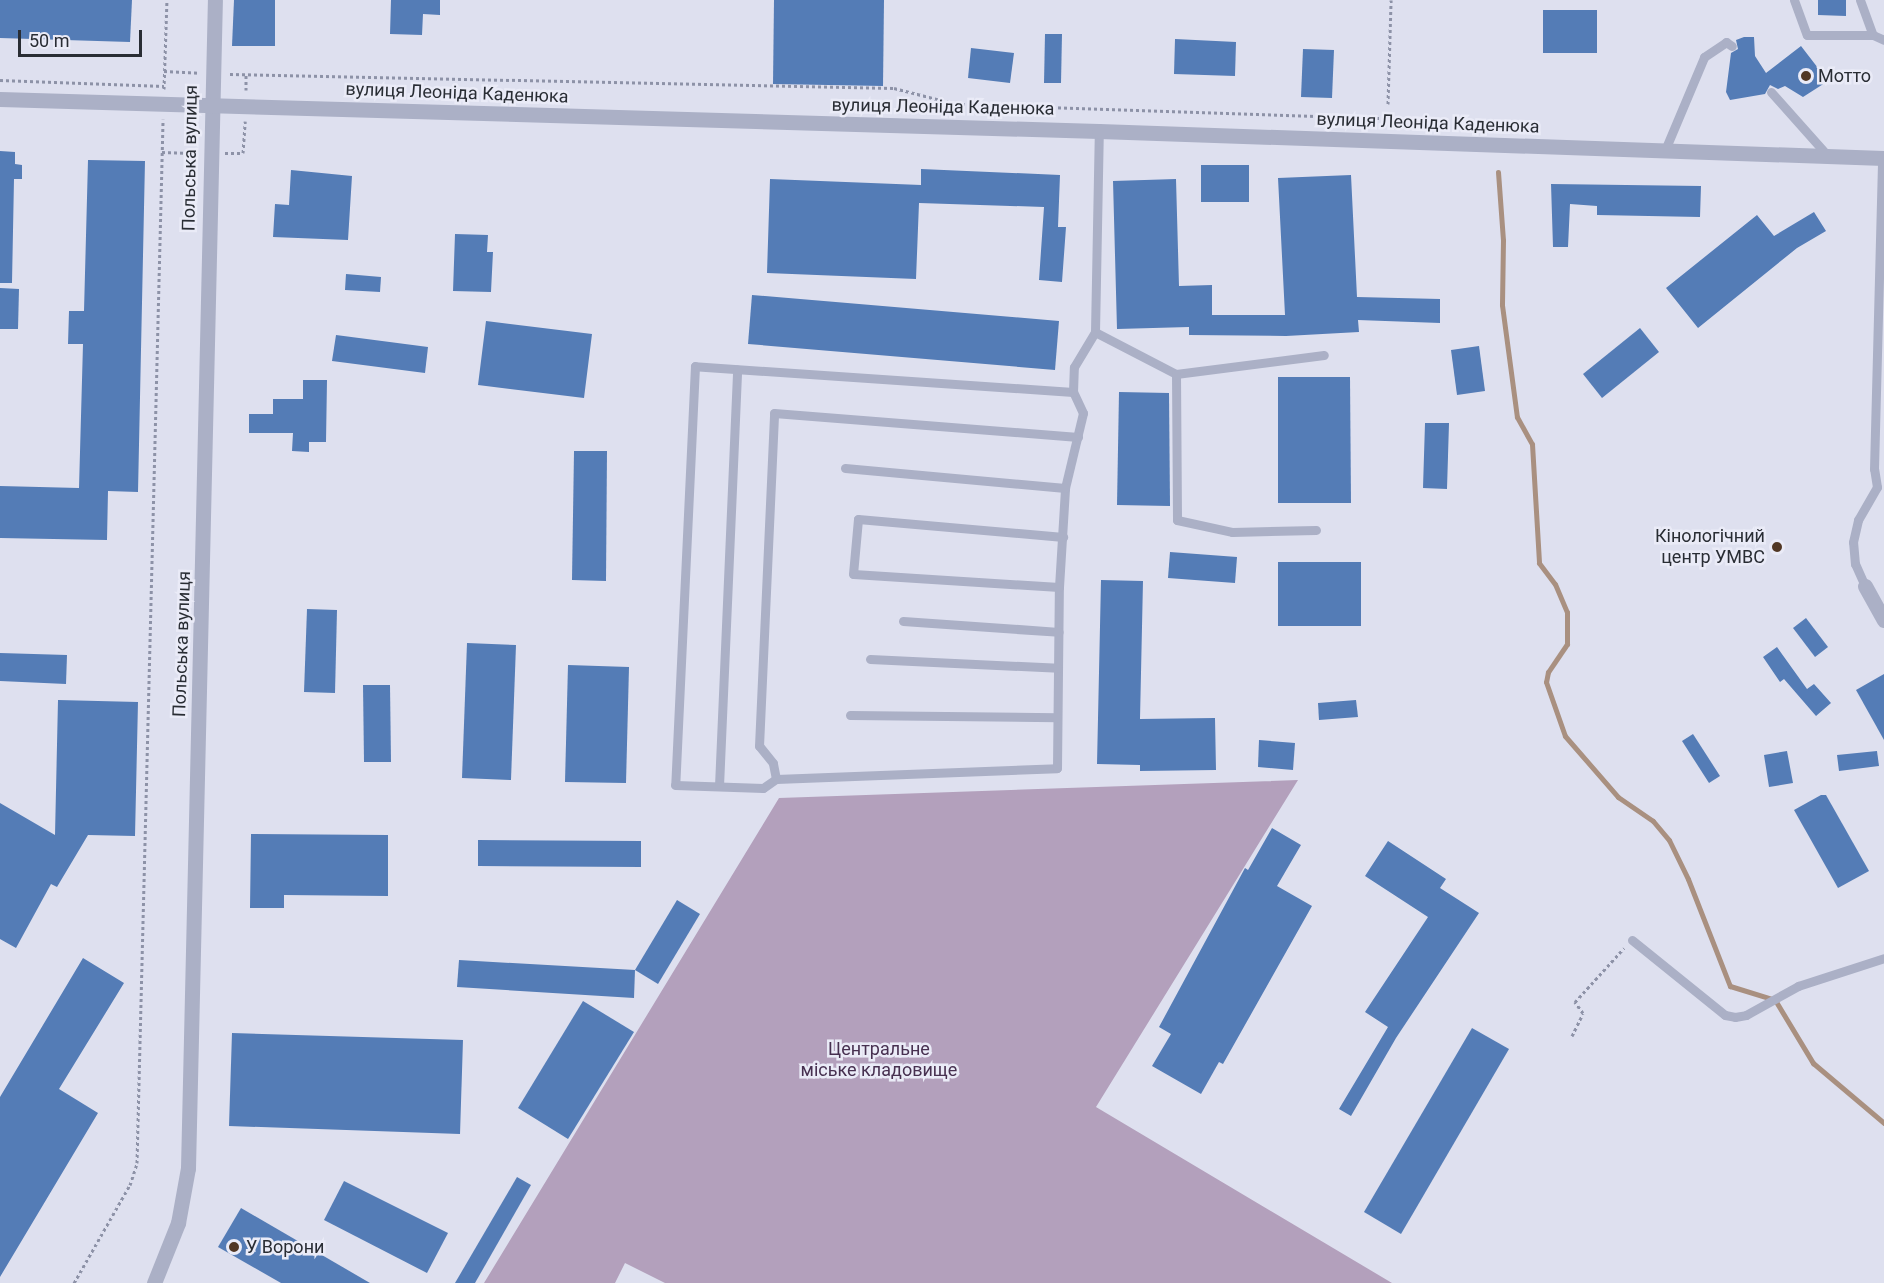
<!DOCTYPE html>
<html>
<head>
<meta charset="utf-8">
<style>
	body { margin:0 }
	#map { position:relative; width:1884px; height:1283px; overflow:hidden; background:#dee0ef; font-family:Roboto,sans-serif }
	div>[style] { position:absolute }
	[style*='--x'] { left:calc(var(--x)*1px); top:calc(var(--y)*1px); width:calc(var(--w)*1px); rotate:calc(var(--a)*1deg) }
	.green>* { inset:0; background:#b3a0bc }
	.stream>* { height:5px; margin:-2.5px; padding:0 2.5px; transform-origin:2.5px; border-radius:2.5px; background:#a99080 }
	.building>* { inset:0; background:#547cb6 }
	.path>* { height:3px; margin-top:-1.5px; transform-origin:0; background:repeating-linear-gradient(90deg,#8d92a7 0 3px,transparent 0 6px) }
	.service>* { height:9px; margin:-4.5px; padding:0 4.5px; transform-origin:4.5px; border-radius:4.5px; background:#abb0c6 }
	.minor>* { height:15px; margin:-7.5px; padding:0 7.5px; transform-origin:7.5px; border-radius:7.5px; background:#abb0c6 }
	.tertiary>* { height:15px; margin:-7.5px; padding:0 7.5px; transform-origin:7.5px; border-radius:7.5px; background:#abb0c6 }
	.dots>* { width:16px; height:16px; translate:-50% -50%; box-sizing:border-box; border:3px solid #eaebf7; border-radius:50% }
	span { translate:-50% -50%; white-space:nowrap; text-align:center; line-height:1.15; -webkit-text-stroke:5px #eaebf7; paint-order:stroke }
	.poi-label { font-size:18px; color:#292d34 }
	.left { translate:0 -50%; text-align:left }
	.right { translate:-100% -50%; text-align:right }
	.street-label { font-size:18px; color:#292d34 }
	.park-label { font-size:18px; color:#473050 }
	.scale { position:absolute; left:18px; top:30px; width:124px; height:27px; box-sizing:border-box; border:3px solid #292d34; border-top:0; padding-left:8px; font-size:18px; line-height:21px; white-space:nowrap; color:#292d34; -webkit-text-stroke:4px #eaebf7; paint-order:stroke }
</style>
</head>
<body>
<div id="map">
	<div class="green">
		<div style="clip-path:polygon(1298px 780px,1096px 1107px,1392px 1283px,665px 1283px,625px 1263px,615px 1283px,484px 1283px,779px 798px)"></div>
	</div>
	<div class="stream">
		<div style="--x:1498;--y:172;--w:68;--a:85.8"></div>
		<div style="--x:1503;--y:240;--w:65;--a:90.9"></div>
		<div style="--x:1502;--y:305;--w:113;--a:82.4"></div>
		<div style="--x:1517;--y:417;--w:31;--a:61"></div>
		<div style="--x:1532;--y:444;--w:119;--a:86.6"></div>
		<div style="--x:1539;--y:563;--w:26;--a:53"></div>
		<div style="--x:1555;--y:584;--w:30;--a:67"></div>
		<div style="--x:1567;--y:612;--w:32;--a:90"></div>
		<div style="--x:1567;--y:644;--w:34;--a:124"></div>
		<div style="--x:1548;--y:672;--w:10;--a:101"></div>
		<div style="--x:1546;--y:682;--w:57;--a:70.6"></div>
		<div style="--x:1565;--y:736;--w:81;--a:49"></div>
		<div style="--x:1618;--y:797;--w:42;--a:34.4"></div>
		<div style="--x:1653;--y:821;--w:25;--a:50"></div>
		<div style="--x:1669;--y:840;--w:43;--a:64"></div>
		<div style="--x:1688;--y:879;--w:115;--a:68.6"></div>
		<div style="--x:1730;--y:986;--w:47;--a:17.3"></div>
		<div style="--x:1775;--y:1000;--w:74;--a:58.9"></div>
		<div style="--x:1813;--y:1063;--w:93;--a:40.2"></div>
	</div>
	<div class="building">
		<div style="clip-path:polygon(0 0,132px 0,130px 42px,0 38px)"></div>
		<div style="clip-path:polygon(234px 0,275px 0,275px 46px,232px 46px)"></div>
		<div style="clip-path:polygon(391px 0,440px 0,440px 15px,423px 14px,422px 35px,390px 34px)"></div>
		<div style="clip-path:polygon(774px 0,884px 0,883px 86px,773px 84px)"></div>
		<div style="clip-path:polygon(1818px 0,1846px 0,1846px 16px,1818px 15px)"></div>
		<div style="clip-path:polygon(1543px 10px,1597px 10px,1597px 53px,1543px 53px)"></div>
		<div style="clip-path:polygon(1045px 34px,1062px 34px,1061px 83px,1044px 83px)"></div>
		<div style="clip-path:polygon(1744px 37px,1754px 37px,1755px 56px,1766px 73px,1801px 46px,1828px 81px,1803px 97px,1785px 86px,1778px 89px,1770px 85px,1765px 94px,1730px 100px,1726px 92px,1731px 53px,1738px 49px,1736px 40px)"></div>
		<div style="clip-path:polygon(1175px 39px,1236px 42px,1235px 76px,1174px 74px)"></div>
		<div style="clip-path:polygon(971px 48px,1014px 53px,1010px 83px,968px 78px)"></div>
		<div style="clip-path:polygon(1303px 49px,1334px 50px,1332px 98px,1301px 97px)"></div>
		<div style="clip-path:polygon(0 151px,15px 152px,15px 164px,22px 165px,22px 179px,14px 179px,12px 283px,0 283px)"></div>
		<div style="clip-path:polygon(88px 160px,145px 161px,138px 492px,108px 491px,107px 540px,0 538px,0 486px,79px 488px,83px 344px,68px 344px,69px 311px,84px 311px)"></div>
		<div style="clip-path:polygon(1201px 165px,1249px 165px,1249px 202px,1201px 202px)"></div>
		<div style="clip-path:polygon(921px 169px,1060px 175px,1058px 227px,1066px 227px,1062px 282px,1039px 280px,1044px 207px,919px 203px,916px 279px,767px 273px,770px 179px,921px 185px)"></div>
		<div style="clip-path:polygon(291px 170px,352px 176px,348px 240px,273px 237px,275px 204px,289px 205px)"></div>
		<div style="clip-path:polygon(1351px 175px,1357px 297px,1440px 299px,1440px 323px,1358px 320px,1359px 332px,1286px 336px,1189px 335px,1189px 327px,1117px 329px,1113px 181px,1176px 179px,1179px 286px,1212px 285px,1212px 315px,1285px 315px,1278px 178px)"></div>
		<div style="clip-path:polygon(1551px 184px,1701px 186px,1700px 217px,1597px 215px,1597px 206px,1570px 204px,1568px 247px,1553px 247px)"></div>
		<div style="clip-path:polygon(1814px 212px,1826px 231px,1797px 248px,1698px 328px,1666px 288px,1757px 215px,1774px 236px)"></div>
		<div style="clip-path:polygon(455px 234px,488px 235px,487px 252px,493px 252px,491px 292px,453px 291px)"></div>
		<div style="clip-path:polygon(346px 274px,381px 277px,380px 292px,345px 290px)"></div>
		<div style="clip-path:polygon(0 288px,19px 289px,18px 329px,0 329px)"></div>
		<div style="clip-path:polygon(752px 295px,1059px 321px,1055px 370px,748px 344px)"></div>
		<div style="clip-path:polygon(486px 321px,592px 334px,584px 398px,478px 385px)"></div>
		<div style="clip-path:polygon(1640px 328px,1659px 352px,1602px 398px,1583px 374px)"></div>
		<div style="clip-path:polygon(336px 335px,428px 347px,425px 373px,332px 361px)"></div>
		<div style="clip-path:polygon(1479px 346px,1485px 391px,1457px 395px,1451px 350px)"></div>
		<div style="clip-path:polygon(1278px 377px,1350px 377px,1351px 503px,1278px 503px)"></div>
		<div style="clip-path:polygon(303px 380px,327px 380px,326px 442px,309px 442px,309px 452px,292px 451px,293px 433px,249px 433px,249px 414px,273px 414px,273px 399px,303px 399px)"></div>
		<div style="clip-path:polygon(1119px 392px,1169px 393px,1170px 506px,1117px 505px)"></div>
		<div style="clip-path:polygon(1425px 423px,1449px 423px,1447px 489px,1423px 488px)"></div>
		<div style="clip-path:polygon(574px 451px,607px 451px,606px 581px,572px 580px)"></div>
		<div style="clip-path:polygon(1170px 552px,1237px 557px,1235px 583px,1168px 578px)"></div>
		<div style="clip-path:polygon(1278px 562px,1361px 562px,1361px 626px,1278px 626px)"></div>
		<div style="clip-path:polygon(1101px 580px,1143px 581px,1140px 719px,1215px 718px,1216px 770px,1140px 771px,1140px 765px,1097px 764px)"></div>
		<div style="clip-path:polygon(307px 609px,337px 610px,335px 693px,304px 692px)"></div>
		<div style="clip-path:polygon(1806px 618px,1828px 647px,1815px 657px,1793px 628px)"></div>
		<div style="clip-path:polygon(467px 643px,516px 645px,511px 780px,462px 778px)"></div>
		<div style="clip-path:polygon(1777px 647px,1807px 689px,1814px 684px,1831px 703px,1816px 716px,1784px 679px,1780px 682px,1763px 657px)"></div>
		<div style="clip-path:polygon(0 653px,67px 655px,66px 684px,0 681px)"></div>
		<div style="clip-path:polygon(568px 665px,629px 667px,626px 783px,565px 782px)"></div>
		<div style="clip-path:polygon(1884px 674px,1884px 740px,1856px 690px)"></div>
		<div style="clip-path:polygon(363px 685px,390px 685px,391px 762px,364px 762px)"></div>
		<div style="clip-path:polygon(58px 700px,138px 702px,135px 836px,88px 835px,57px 887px,51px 884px,16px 948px,0 939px,0 803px,55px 835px)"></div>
		<div style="clip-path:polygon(1356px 700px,1358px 717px,1319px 720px,1318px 703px)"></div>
		<div style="clip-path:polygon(1693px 734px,1720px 776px,1709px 783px,1682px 741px)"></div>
		<div style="clip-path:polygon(1259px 740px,1295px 743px,1293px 770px,1258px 767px)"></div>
		<div style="clip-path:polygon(1787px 751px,1793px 783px,1769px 787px,1764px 755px)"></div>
		<div style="clip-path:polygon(1877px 751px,1879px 766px,1839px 771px,1837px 755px)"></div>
		<div style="clip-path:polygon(1821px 795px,1826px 795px,1869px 871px,1838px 888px,1794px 810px)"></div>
		<div style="clip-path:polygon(1272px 828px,1301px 845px,1277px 886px,1312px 906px,1223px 1064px,1219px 1062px,1201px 1094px,1152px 1066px,1171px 1034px,1159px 1027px,1245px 868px,1248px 870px)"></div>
		<div style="clip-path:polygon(251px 834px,388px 835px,388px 896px,284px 895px,284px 908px,250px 908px)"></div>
		<div style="clip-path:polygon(478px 840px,641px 841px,641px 867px,478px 866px)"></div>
		<div style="clip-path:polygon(1388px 841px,1446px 879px,1440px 888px,1479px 913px,1396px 1038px,1351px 1116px,1339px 1109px,1388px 1027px,1365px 1012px,1428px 917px,1365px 876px)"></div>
		<div style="clip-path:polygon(677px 900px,700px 914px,658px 984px,635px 970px)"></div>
		<div style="clip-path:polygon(83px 958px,124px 983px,59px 1089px,98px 1113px,0 1277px,0 1097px)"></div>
		<div style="clip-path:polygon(459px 960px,635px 970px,634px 998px,457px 987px)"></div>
		<div style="clip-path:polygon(583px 1001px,634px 1032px,568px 1139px,518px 1108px)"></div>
		<div style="clip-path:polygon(1472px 1028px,1509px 1049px,1401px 1234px,1364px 1212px)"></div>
		<div style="clip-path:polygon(232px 1033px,463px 1040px,460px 1134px,229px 1126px)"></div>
		<div style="clip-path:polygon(517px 1177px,531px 1185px,475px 1283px,455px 1283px)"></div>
		<div style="clip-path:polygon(344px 1181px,448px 1233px,427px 1273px,324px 1220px)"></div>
		<div style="clip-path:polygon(241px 1208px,370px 1283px,281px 1283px,218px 1247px)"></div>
	</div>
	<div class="path">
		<div style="--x:164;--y:71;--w:35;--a:3"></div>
		<div style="--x:230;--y:74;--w:664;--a:1.21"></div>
		<div style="--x:894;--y:88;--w:64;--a:14.5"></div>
		<div style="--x:956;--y:104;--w:430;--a:1.9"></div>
		<div style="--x:0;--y:80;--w:164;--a:2.1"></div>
		<div style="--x:164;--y:89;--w:89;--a:-88.1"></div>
		<div style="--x:246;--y:90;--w:16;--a:-90"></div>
		<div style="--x:1388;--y:104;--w:104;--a:-88.3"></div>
		<div style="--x:162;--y:152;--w:36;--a:2"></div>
		<div style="--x:225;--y:153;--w:18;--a:0"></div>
		<div style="--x:243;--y:153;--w:32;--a:-86"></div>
		<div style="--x:1572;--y:1036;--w:25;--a:-64"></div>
		<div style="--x:1583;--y:1013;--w:14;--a:-126"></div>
		<div style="--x:1575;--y:1002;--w:73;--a:-47.8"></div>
		<div style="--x:74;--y:1283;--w:113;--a:-60.3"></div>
		<div style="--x:130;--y:1185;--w:23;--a:-72"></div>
		<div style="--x:137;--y:1163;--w:1044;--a:-88.57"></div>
	</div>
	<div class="service">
		<div style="--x:1794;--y:0;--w:37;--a:70"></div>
		<div style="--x:1807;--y:35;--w:66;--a:0"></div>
		<div style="--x:1873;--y:35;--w:12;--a:24"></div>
		<div style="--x:1860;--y:0;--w:37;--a:70"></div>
		<div style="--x:1771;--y:92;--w:86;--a:48.3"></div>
		<div style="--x:1665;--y:150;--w:101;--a:-67.2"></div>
		<div style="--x:1704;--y:57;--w:27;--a:-34"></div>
		<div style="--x:1726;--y:42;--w:7;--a:34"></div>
		<div style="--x:1095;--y:332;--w:91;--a:27.4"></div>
		<div style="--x:1176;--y:374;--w:149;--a:-7.3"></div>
		<div style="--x:1176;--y:374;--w:146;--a:89.6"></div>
		<div style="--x:1177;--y:520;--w:56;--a:12.3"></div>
		<div style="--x:1232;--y:532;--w:84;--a:-1.4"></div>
		<div style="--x:1073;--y:392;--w:379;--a:-176.1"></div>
		<div style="--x:695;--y:366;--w:419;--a:92.7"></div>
		<div style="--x:675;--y:785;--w:88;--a:2"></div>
		<div style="--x:763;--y:788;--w:16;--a:-35"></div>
		<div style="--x:776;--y:779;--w:281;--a:-2.2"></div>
		<div style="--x:1057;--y:768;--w:181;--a:-89.4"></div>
		<div style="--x:1059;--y:587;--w:99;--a:-86.5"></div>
		<div style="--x:1065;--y:488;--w:77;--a:-76.5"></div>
		<div style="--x:1083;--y:413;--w:23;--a:-115"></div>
		<div style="--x:1073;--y:392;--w:25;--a:-88"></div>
		<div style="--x:1074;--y:367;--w:41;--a:-59"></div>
		<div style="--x:1095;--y:332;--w:201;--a:-88.9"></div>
		<div style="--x:845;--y:468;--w:221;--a:5.2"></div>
		<div style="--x:1865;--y:586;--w:24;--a:-114"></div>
		<div style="--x:1855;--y:564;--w:22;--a:-95"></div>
		<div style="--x:1853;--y:542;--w:23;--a:-77"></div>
		<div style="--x:1858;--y:520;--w:38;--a:-60"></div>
		<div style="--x:1877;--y:487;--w:18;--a:-99"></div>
		<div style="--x:1874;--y:469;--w:311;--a:-88.5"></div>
		<div style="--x:1059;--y:587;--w:206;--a:-176.4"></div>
		<div style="--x:853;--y:574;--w:55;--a:-84.8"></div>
		<div style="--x:858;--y:519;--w:206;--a:5"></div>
		<div style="--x:903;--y:621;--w:156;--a:4"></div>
		<div style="--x:870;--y:659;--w:188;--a:2.7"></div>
		<div style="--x:850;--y:715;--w:207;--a:0.6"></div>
		<div style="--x:776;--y:779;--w:16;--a:-101"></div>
		<div style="--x:773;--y:763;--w:22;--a:-129"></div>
		<div style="--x:759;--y:746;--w:333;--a:-87.4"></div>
		<div style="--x:774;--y:413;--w:305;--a:4.5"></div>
		<div style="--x:719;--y:786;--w:417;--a:-87.5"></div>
		<div style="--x:1632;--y:940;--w:119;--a:38.9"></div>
		<div style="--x:1725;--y:1015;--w:10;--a:11"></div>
		<div style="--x:1735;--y:1017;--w:11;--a:-10"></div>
		<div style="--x:1746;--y:1015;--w:60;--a:-29.1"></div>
		<div style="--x:1798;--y:986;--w:90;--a:-18"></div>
	</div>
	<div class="minor">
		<div style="--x:1865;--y:586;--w:39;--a:61"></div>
		<div style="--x:154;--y:1283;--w:65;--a:-68.2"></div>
		<div style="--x:178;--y:1223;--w:56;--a:-79.7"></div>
		<div style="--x:188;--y:1168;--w:1168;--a:-88.68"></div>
	</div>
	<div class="tertiary">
		<div style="--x:0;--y:99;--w:1099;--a:1.67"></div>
		<div style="--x:1099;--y:131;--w:785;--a:1.97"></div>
	</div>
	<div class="dots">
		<div style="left:1806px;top:76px;background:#513724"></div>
		<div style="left:1777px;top:547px;background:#513724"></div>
		<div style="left:234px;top:1247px;background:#513724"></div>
	</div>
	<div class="poi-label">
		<span class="left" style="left:1818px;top:76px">Мотто</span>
		<span class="right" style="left:1765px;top:547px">Кінологічний<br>центр УМВС</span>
		<span class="left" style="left:246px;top:1247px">У Ворони</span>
	</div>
	<div class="street-label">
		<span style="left:457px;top:93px;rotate:2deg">вулиця Леоніда Каденюка</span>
		<span style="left:943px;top:107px;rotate:1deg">вулиця Леоніда Каденюка</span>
		<span style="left:1428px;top:123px;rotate:2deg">вулиця Леоніда Каденюка</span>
		<span style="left:190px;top:158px;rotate:-89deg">Польська вулиця</span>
		<span style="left:182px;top:644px;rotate:-88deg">Польська вулиця</span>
	</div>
	<div class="park-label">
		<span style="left:879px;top:1060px">Центральне<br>міське кладовище</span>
	</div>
	<div class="scale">50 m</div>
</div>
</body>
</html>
